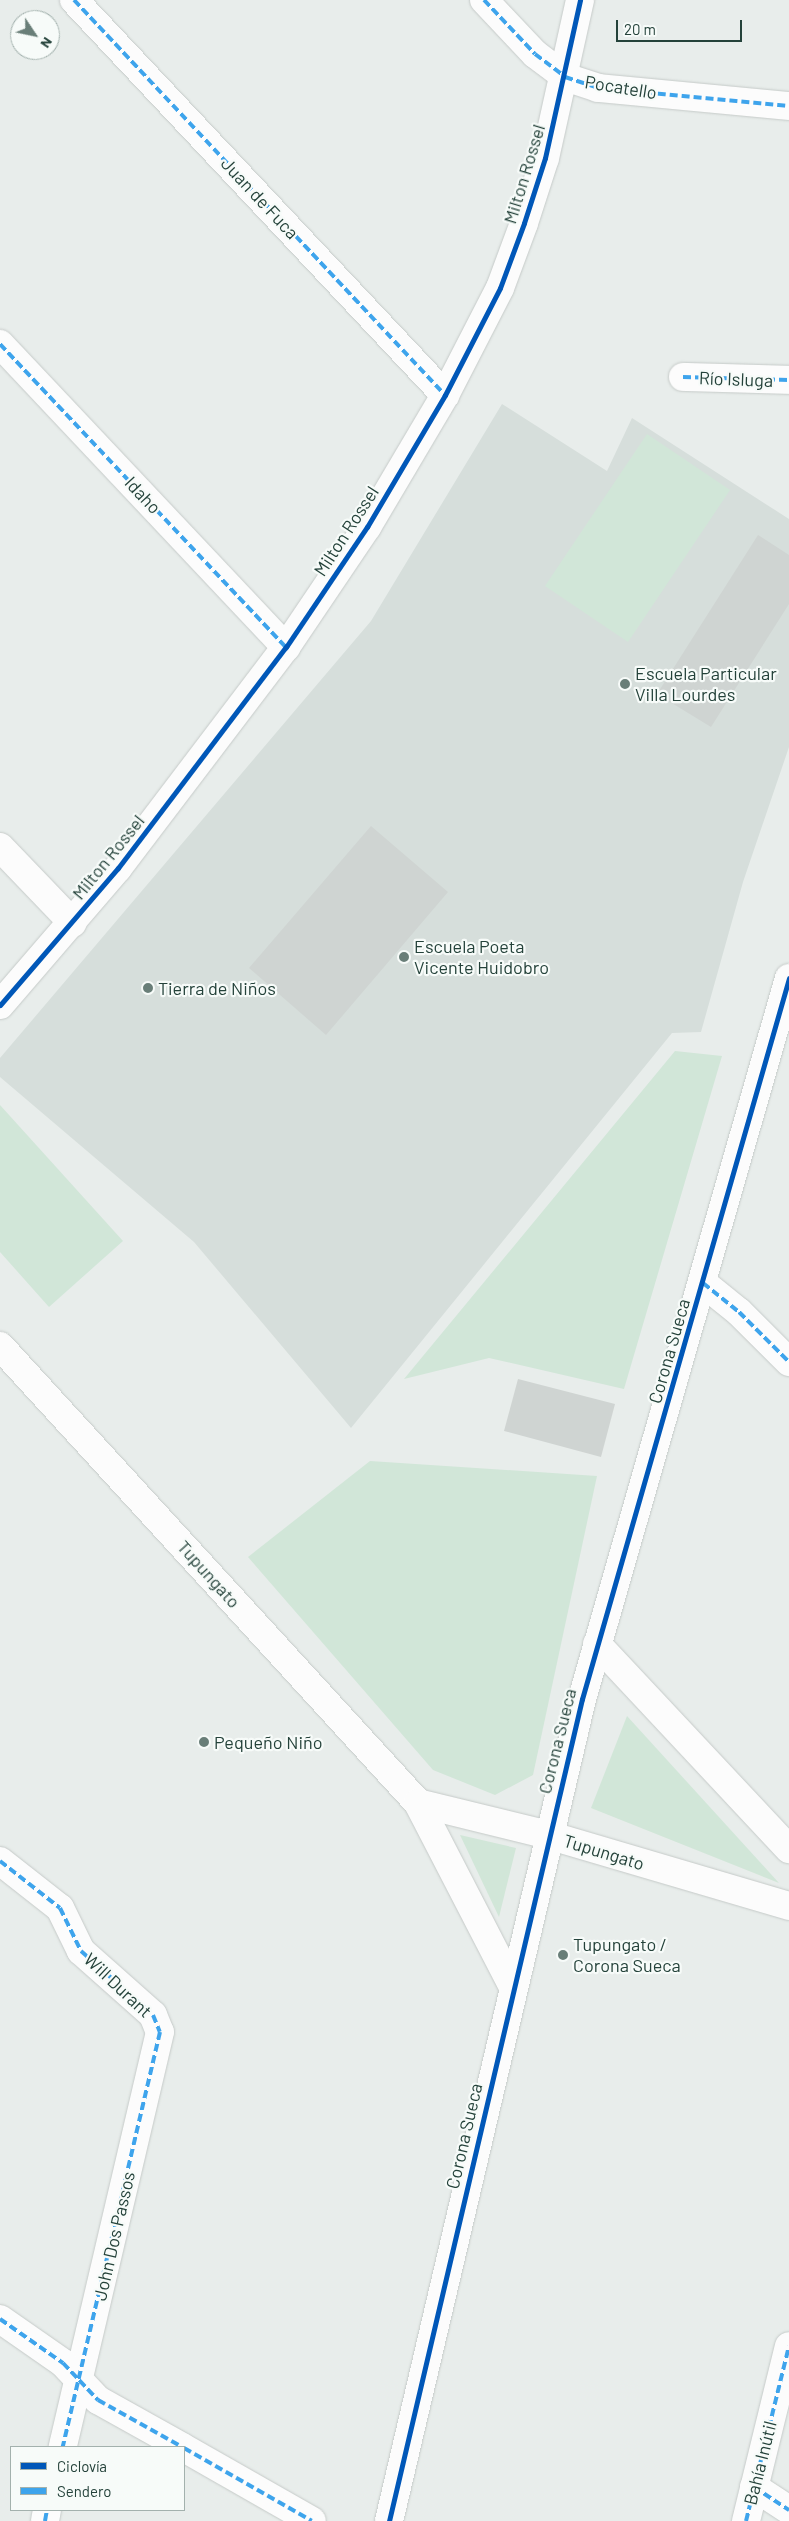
<!DOCTYPE html>
<html>
<head>
<meta charset="utf-8">
<style>
	body { margin:0 }
	#map { position:relative; width:789px; height:2521px; overflow:hidden; background:#e8edeb; font-family:Barlow,sans-serif }
	div>[style] { position:absolute }
	[style*='--x'] { left:calc(var(--x)*1px); top:calc(var(--y)*1px); width:calc(var(--w)*1px); rotate:calc(var(--a)*1deg) }
	.built>* { inset:0; background:#d6dedb }
	.green>* { inset:0; background:#d1e6d8 }
	.building>* { inset:0; background:#cfd4d2 }
	.roads { filter:drop-shadow(0 0 1px #c5cac8) drop-shadow(0 0 1px #c5cac8) }
	.street>* { height:28px; margin:-14px; padding:0 14px; transform-origin:14px; border-radius:14px; background:#fcfcfc }
	.secondary>* { height:28px; margin:-14px; padding:0 14px; transform-origin:14px; border-radius:14px; background:#fcfcfc }
	.quiet>* { height:4px; margin-top:-2px; transform-origin:0; background:repeating-linear-gradient(90deg,#3ea4ec 0 8px,transparent 0 12px) }
	.cycleway>* { height:5px; margin:-2.5px; padding:0 2.5px; transform-origin:2.5px; border-radius:2.5px; background:#0057b8 }
	.dots>* { width:14px; height:14px; translate:-50% -50%; box-sizing:border-box; border:2px solid #f7fbf9; border-radius:50% }
	span { translate:-50% -50%; white-space:nowrap; text-align:center; line-height:1.15; -webkit-text-stroke:4.5px #f7fbf9; paint-order:stroke }
	.street-label { font-size:18px; color:#24423a }
	.poi-label { font-size:18px; color:#24423a }
	.left { translate:0 -50%; text-align:left }
	.legend { position:absolute; left:10px; top:2446px; width:175px; height:65px; box-sizing:border-box; background:#f7fbf9; border:1px solid #a3b1ad; margin:0; padding:6px 9px; list-style:none; font-size:15px; color:#24423a }
	.legend li { display:flex; align-items:center; gap:10px; height:25px }
	.legend b { width:25px; border:1px solid #a3b1ad }
	.north { position:absolute; left:10px; top:10px; width:50px; height:50px; box-sizing:border-box; background:#f7fbf9; border:1px solid #a3b1ad; border-radius:50%; rotate:124deg; font-size:14px; font-weight:700; line-height:20px; text-align:center; color:#24423a }
	.north::after { content:''; display:block; margin:auto; width:18px; height:22px; background:#697e78; clip-path:polygon(50% 0,100% 100%,50% 72%,0 100%) }
	.scale { position:absolute; left:616px; top:20px; width:126px; height:22px; box-sizing:border-box; border:2px solid #24423a; border-top:0; padding-left:6px; font-size:15px; line-height:18px; white-space:nowrap; color:#24423a; -webkit-text-stroke:4px #f7fbf9; paint-order:stroke }
</style>
</head>
<body>
<div id="map">
	<div class="built">
		<div style="clip-path:polygon(502px 404px,607px 471px,632px 418px,789px 519px,789px 747px,743px 882px,701px 1032px,672px 1033px,351px 1428px,194px 1242px,0 1077px,0 1058px,371px 621px)"></div>
	</div>
	<div class="green">
		<div style="clip-path:polygon(647px 434px,730px 490px,628px 642px,545px 586px)"></div>
		<div style="clip-path:polygon(675px 1051px,722px 1056px,624px 1389px,489px 1358px,404px 1379px)"></div>
		<div style="clip-path:polygon(0 1105px,123px 1241px,49px 1307px,0 1252px)"></div>
		<div style="clip-path:polygon(370px 1461px,597px 1476px,533px 1775px,495px 1795px,433px 1770px,248px 1557px)"></div>
		<div style="clip-path:polygon(627px 1716px,779px 1883px,591px 1808px)"></div>
		<div style="clip-path:polygon(460px 1835px,516px 1848px,499px 1917px)"></div>
	</div>
	<div class="building">
		<div style="clip-path:polygon(758px 535px,789px 555px,789px 604px,711px 727px,657px 694px)"></div>
		<div style="clip-path:polygon(371px 826px,448px 892px,326px 1035px,249px 968px)"></div>
		<div style="clip-path:polygon(518px 1379px,615px 1404px,601px 1457px,504px 1431px)"></div>
	</div>
	<div class="roads">
		<div class="street">
			<div style="--x:74;--y:0;--w:542;--a:46.79"></div>
			<div style="--x:484;--y:0;--w:74;--a:46.6"></div>
			<div style="--x:535;--y:54;--w:38;--a:37"></div>
			<div style="--x:565;--y:77;--w:35;--a:18"></div>
			<div style="--x:598;--y:88;--w:192;--a:5.4"></div>
			<div style="--x:0;--y:344;--w:417;--a:46.7"></div>
			<div style="--x:683;--y:377;--w:106;--a:1.6"></div>
			<div style="--x:0;--y:847;--w:105;--a:46.2"></div>
			<div style="--x:703;--y:1283;--w:46;--a:38.9"></div>
			<div style="--x:739;--y:1312;--w:71;--a:45"></div>
			<div style="--x:0;--y:1346;--w:619;--a:47.55"></div>
			<div style="--x:418;--y:1803;--w:205;--a:62.7"></div>
			<div style="--x:597;--y:1644;--w:281;--a:46.9"></div>
			<div style="--x:418;--y:1803;--w:134;--a:13.8"></div>
			<div style="--x:548;--y:1835;--w:251;--a:16.4"></div>
			<div style="--x:0;--y:1861;--w:76;--a:38.1"></div>
			<div style="--x:60;--y:1908;--w:48;--a:64"></div>
			<div style="--x:81;--y:1951;--w:96;--a:41.6"></div>
			<div style="--x:153;--y:2015;--w:18;--a:68"></div>
			<div style="--x:160;--y:2032;--w:426;--a:103.2"></div>
			<div style="--x:0;--y:2319;--w:77;--a:34.9"></div>
			<div style="--x:63;--y:2363;--w:51;--a:46.6"></div>
			<div style="--x:98;--y:2400;--w:96;--a:29.2"></div>
			<div style="--x:184;--y:2448;--w:147;--a:29.7"></div>
			<div style="--x:754;--y:2487;--w:42;--a:33.3"></div>
			<div style="--x:45;--y:2521;--w:11;--a:-80"></div>
			<div style="--x:746;--y:2521;--w:180;--a:-76.2"></div>
		</div>
		<div class="secondary">
			<div style="--x:0;--y:1005;--w:181;--a:-49.3"></div>
			<div style="--x:118;--y:868;--w:278;--a:-52.8"></div>
			<div style="--x:286;--y:647;--w:145;--a:-56"></div>
			<div style="--x:367;--y:527;--w:153;--a:-59.4"></div>
			<div style="--x:445;--y:395;--w:120;--a:-62.8"></div>
			<div style="--x:500;--y:288;--w:69;--a:-69.7"></div>
			<div style="--x:524;--y:223;--w:68;--a:-72.1"></div>
			<div style="--x:545;--y:158;--w:162;--a:-77.5"></div>
			<div style="--x:389;--y:2521;--w:844;--a:-76.79"></div>
			<div style="--x:582;--y:1699;--w:750;--a:-73.98"></div>
		</div>
	</div>
	<div class="quiet">
		<div style="--x:74;--y:0;--w:542;--a:46.79"></div>
		<div style="--x:484;--y:0;--w:74;--a:46.6"></div>
		<div style="--x:535;--y:54;--w:38;--a:37"></div>
		<div style="--x:565;--y:77;--w:35;--a:18"></div>
		<div style="--x:598;--y:88;--w:192;--a:5.4"></div>
		<div style="--x:0;--y:344;--w:417;--a:46.7"></div>
		<div style="--x:683;--y:377;--w:106;--a:1.6"></div>
		<div style="--x:703;--y:1283;--w:46;--a:38.9"></div>
		<div style="--x:739;--y:1312;--w:71;--a:45"></div>
		<div style="--x:0;--y:1861;--w:76;--a:38.1"></div>
		<div style="--x:60;--y:1908;--w:48;--a:64"></div>
		<div style="--x:81;--y:1951;--w:96;--a:41.6"></div>
		<div style="--x:153;--y:2015;--w:18;--a:68"></div>
		<div style="--x:160;--y:2032;--w:426;--a:103.2"></div>
		<div style="--x:0;--y:2319;--w:77;--a:34.9"></div>
		<div style="--x:63;--y:2363;--w:51;--a:46.6"></div>
		<div style="--x:98;--y:2400;--w:96;--a:29.2"></div>
		<div style="--x:184;--y:2448;--w:147;--a:29.7"></div>
		<div style="--x:754;--y:2487;--w:42;--a:33.3"></div>
		<div style="--x:45;--y:2521;--w:11;--a:-80"></div>
		<div style="--x:746;--y:2521;--w:180;--a:-76.2"></div>
	</div>
	<div class="cycleway">
		<div style="--x:0;--y:1005;--w:181;--a:-49.3"></div>
		<div style="--x:118;--y:868;--w:278;--a:-52.8"></div>
		<div style="--x:286;--y:647;--w:145;--a:-56"></div>
		<div style="--x:367;--y:527;--w:153;--a:-59.4"></div>
		<div style="--x:445;--y:395;--w:120;--a:-62.8"></div>
		<div style="--x:500;--y:288;--w:69;--a:-69.7"></div>
		<div style="--x:524;--y:223;--w:68;--a:-72.1"></div>
		<div style="--x:545;--y:158;--w:162;--a:-77.5"></div>
		<div style="--x:389;--y:2521;--w:844;--a:-76.79"></div>
		<div style="--x:582;--y:1699;--w:750;--a:-73.98"></div>
	</div>
	<div class="dots">
		<div style="left:625px;top:684px;background:#697e78"></div>
		<div style="left:404px;top:957px;background:#697e78"></div>
		<div style="left:148px;top:988px;background:#697e78"></div>
		<div style="left:204px;top:1742px;background:#697e78"></div>
		<div style="left:563px;top:1955px;background:#697e78"></div>
	</div>
	<div class="street-label">
		<span style="left:621px;top:87px;rotate:9deg">Pocatello</span>
		<span style="left:524px;top:174px;rotate:-73deg">Milton Rossel</span>
		<span style="left:260px;top:198px;rotate:47deg">Juan de Fuca</span>
		<span style="left:736px;top:379px;rotate:2deg">Río Isluga</span>
		<span style="left:143px;top:495px;rotate:47deg">Idaho</span>
		<span style="left:346px;top:531px;rotate:-57deg">Milton Rossel</span>
		<span style="left:108px;top:857px;rotate:-51deg">Milton Rossel</span>
		<span style="left:669px;top:1351px;rotate:-74deg">Corona Sueca</span>
		<span style="left:209px;top:1574px;rotate:48deg">Tupungato</span>
		<span style="left:557px;top:1741px;rotate:-76deg">Corona Sueca</span>
		<span style="left:604px;top:1852px;rotate:17deg">Tupungato</span>
		<span style="left:118px;top:1985px;rotate:43deg">Will Durant</span>
		<span style="left:464px;top:2136px;rotate:-77deg">Corona Sueca</span>
		<span style="left:114px;top:2236px;rotate:-77deg">John Dos Passos</span>
		<span style="left:760px;top:2463px;rotate:-76deg">Bahía Inútil</span>
	</div>
	<div class="poi-label">
		<span class="left" style="left:635px;top:684px">Escuela Particular<br>Villa Lourdes</span>
		<span class="left" style="left:414px;top:957px">Escuela Poeta<br>Vicente Huidobro</span>
		<span class="left" style="left:158px;top:988px">Tierra de Niños</span>
		<span class="left" style="left:214px;top:1742px">Pequeño Niño</span>
		<span class="left" style="left:573px;top:1955px">Tupungato /<br>Corona Sueca</span>
	</div>
	<ul class="legend">
	<li><b style="height:6px;background:#0057b8"></b>Ciclovía</li>
	<li><b style="height:6px;background:#3ea4ec"></b>Sendero</li>
	</ul>
	<div class="north">N</div>
	<div class="scale">20 m</div>
</div>
</body>
</html>
